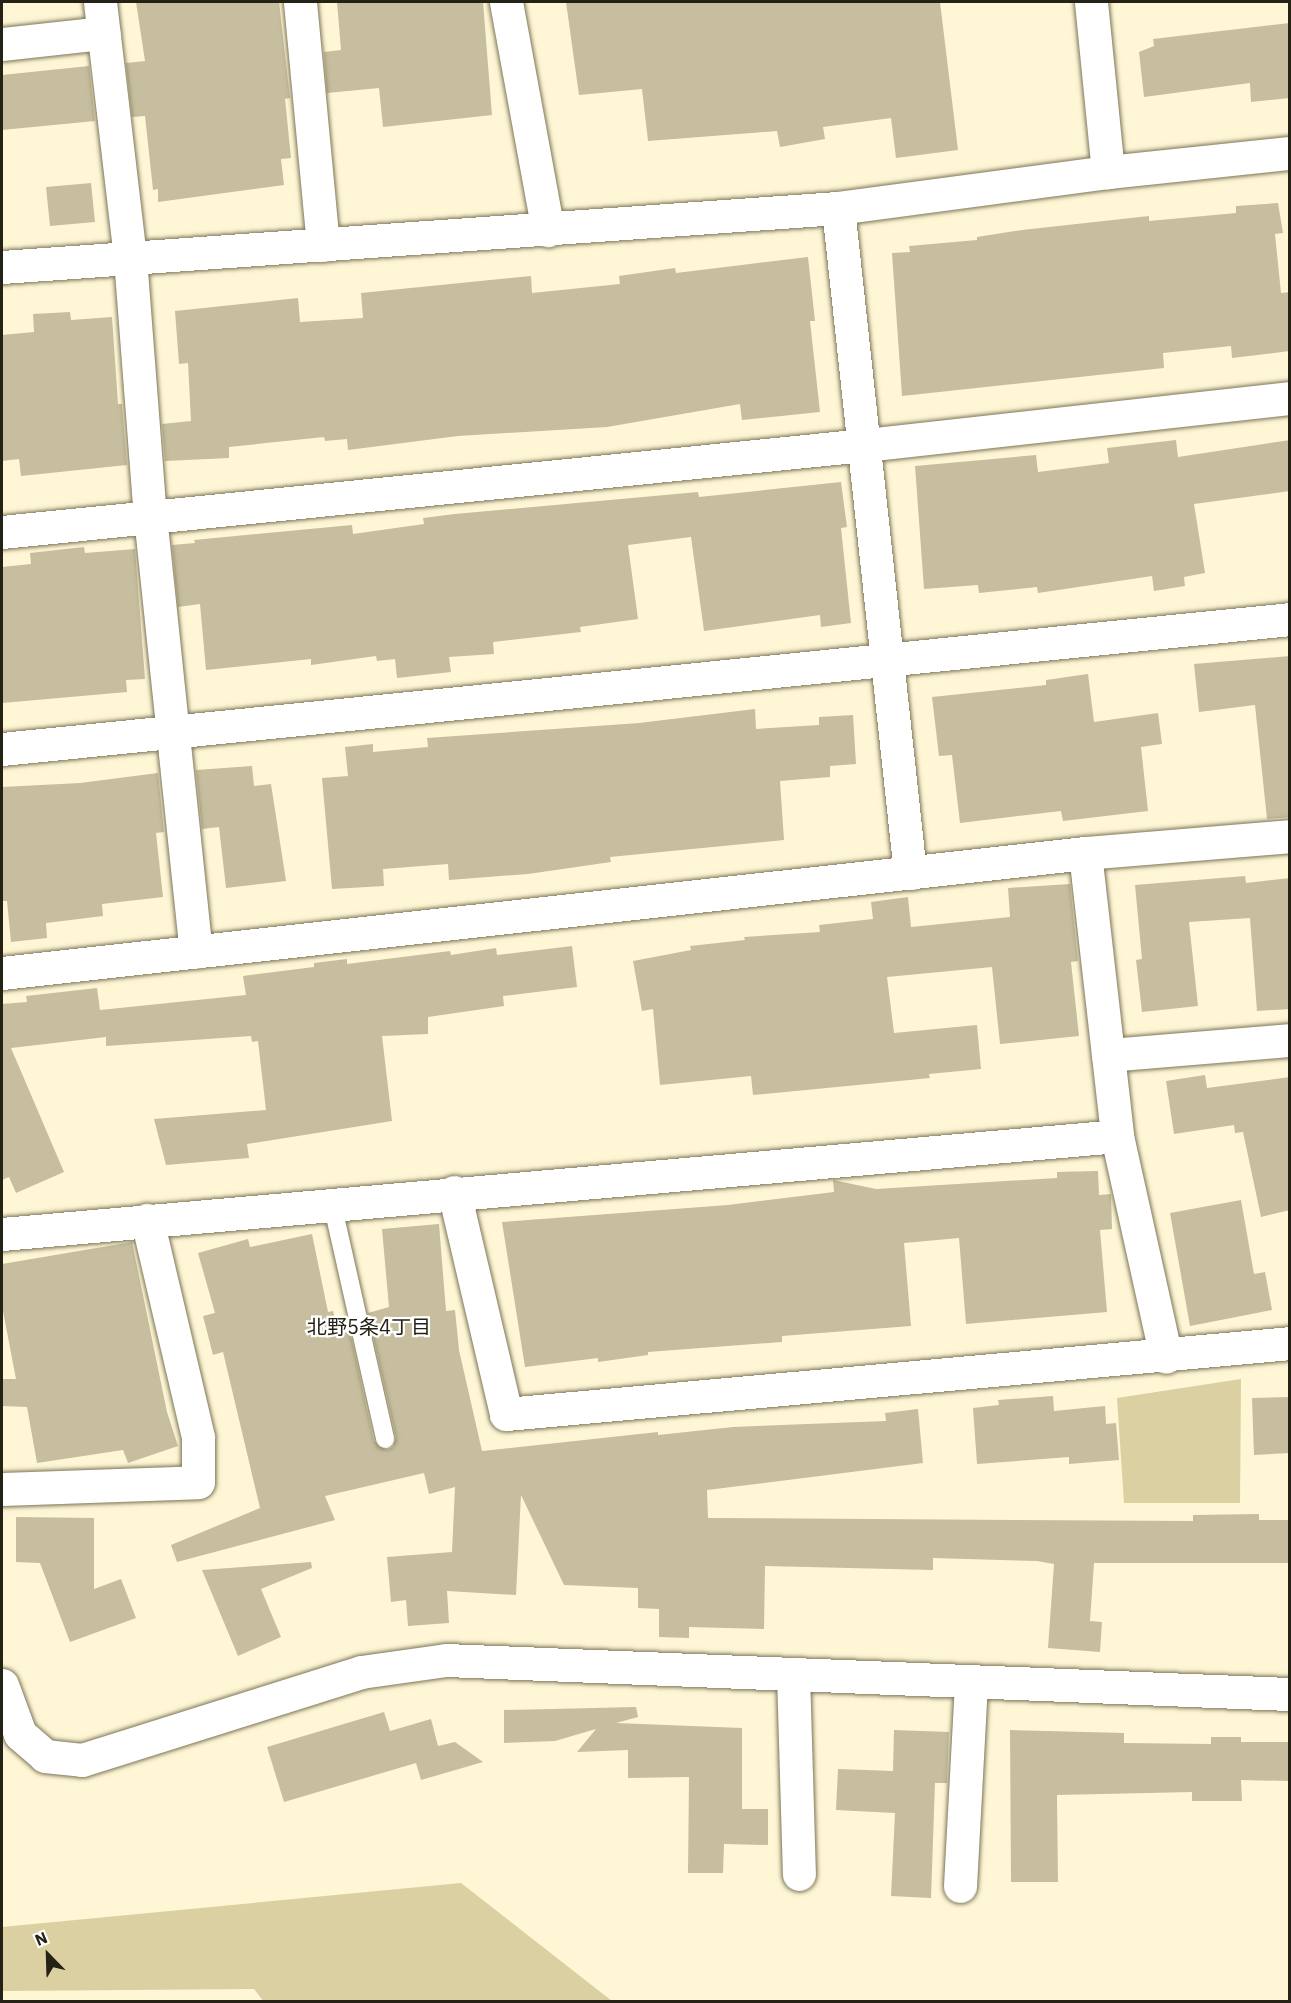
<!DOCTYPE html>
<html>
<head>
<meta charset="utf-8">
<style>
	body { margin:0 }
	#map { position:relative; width:1291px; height:2003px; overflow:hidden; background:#fef6d5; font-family:"IBM Plex Sans","Noto Sans JP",sans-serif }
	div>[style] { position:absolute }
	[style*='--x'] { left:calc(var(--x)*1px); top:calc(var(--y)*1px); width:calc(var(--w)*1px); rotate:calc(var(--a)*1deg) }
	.green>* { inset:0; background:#dbd0a1 }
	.building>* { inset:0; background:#c6be9e }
	.roads { filter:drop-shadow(0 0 2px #7c7557) drop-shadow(0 0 2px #7c7557) }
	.service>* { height:18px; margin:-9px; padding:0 9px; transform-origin:9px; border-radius:9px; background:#fff }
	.minor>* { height:33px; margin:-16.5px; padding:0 16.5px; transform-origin:16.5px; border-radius:16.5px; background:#fff }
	span { translate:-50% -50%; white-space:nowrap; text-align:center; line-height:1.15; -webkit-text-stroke:4.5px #fff; paint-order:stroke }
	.neighbourhood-label { font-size:20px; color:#242115 }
	.frame { position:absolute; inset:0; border:3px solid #242115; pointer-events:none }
	.north { position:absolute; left:18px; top:1925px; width:60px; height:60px; -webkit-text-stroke:4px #fff; paint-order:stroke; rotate:337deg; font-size:16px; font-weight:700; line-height:24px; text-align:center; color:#242115 }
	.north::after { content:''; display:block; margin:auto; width:21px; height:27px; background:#242115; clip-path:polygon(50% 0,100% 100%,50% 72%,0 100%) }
</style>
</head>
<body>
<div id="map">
	<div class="green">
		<div style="clip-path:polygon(1241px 1379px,1240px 1503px,1124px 1503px,1117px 1398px)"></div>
		<div style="clip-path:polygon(461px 1883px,612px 2001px,264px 2002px,254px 1989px,2px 1991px,2px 1927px)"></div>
	</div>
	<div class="building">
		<div style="clip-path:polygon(136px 2px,279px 2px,290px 98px,285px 99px,291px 158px,281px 159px,284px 185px,158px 202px,158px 189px,153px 190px,145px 116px,132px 117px,126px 63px,145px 61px)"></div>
		<div style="clip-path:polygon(337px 2px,483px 2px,492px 115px,383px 127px,379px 88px,327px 93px,324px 52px,341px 50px)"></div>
		<div style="clip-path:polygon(566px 2px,940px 2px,958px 150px,896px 158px,891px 118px,823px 127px,825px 139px,780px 147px,777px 131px,648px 141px,642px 89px,579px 95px)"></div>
		<div style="clip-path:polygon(1290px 23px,1290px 98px,1251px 102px,1250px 83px,1144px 97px,1139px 52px,1154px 46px,1153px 39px)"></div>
		<div style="clip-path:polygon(89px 66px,95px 121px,2px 130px,2px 75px)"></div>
		<div style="clip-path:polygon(91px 183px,95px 222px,50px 226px,46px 187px)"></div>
		<div style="clip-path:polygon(1278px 203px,1283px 233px,1275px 234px,1281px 293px,1290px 292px,1290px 351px,1232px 358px,1231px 346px,1163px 353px,1164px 368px,902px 396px,892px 253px,910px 252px,909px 246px,977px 240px,977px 237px,1022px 230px,1149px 216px,1149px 221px,1236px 213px,1236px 206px)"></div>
		<div style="clip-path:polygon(808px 257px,815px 321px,810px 321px,820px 412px,742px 420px,740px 404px,607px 427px,458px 436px,348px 450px,347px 439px,325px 441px,324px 437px,229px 447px,229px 458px,165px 461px,162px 424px,191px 421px,188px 363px,179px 364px,175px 311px,298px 298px,300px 322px,363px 318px,361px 293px,531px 276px,532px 293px,620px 284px,619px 276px,675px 268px,676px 273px)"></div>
		<div style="clip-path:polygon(70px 312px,71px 320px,112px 317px,118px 404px,122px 404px,127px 465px,21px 476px,19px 459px,2px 461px,2px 335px,34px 332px,33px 314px)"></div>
		<div style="clip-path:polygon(1176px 440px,1178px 457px,1290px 440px,1290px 491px,1194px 504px,1205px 573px,1184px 577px,1185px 586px,1154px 591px,1152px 576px,1038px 593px,1037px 587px,979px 593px,978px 585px,924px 589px,915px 466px,1036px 455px,1038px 472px,1109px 463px,1107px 448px)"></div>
		<div style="clip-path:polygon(841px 482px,847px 527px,841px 528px,851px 623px,821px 627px,820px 615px,704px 631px,691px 537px,628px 545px,638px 619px,580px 627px,581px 632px,493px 642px,494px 654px,449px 657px,451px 672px,397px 678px,395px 659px,377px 661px,376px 656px,311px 665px,311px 659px,206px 670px,200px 604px,178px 607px,172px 545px,195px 543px,194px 540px,352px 525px,353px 534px,424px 524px,423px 518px,455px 514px,698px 492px,699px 497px)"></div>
		<div style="clip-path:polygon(84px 547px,85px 553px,135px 549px,145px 679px,126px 680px,127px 692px,2px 703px,2px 567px,31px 564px,30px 553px)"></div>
		<div style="clip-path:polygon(1290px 656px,1290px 817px,1267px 819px,1255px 705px,1199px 712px,1194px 664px)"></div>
		<div style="clip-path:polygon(1088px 674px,1094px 722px,1158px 713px,1162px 744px,1141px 747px,1148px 811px,1063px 821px,1061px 811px,960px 823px,952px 755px,939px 756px,932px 697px,1046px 685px,1046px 680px)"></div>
		<div style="clip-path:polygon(755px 709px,756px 729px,819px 725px,819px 717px,853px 715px,856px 764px,830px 766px,830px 777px,780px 781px,784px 840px,610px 857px,611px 862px,528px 874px,449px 880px,448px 864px,383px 869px,384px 886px,332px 889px,322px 778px,348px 776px,345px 747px,373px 744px,373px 752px,428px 747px,427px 738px,639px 723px)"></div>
		<div style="clip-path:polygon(252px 766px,254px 786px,271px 784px,286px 881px,226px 888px,219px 827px,202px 829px,196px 770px)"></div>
		<div style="clip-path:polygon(158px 773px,164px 832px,156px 833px,163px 897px,102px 904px,103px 916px,46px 923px,47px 938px,11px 942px,7px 901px,2px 901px,2px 787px,80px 783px)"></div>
		<div style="clip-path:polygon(1245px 876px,1246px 883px,1290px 878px,1290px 1009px,1257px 1011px,1250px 918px,1189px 922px,1198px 1006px,1142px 1012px,1136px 960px,1142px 959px,1135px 885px)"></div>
		<div style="clip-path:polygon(1070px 884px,1078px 961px,1071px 962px,1079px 1036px,1000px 1044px,992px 967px,887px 977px,894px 1033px,977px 1025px,981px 1069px,929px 1074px,930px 1078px,753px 1095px,751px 1076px,660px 1085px,653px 1009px,642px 1011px,633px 961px,691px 950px,690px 946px,745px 940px,744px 937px,820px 932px,819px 925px,873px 919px,871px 902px,908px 897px,911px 927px,1010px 917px,1008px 888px)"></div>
		<div style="clip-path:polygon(572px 946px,577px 987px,503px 996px,504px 1006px,428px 1017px,428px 1034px,382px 1036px,392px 1121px,247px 1144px,249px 1158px,166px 1165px,154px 1119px,266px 1110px,258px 1041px,252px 1042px,251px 1036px,106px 1046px,106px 1037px,11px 1048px,64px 1172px,16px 1193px,9px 1177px,2px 1180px,2px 1004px,27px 1002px,26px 996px,97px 988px,100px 1010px,246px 995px,243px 976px,314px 967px,314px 963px,347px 959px,347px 964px,450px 951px,451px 955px,496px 948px,497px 955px)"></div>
		<div style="clip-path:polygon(1205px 1075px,1207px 1088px,1290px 1077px,1290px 1210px,1261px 1217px,1243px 1132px,1235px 1133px,1234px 1125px,1174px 1134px,1166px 1081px)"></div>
		<div style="clip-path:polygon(1098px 1171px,1099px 1195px,1111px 1194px,1112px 1229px,1100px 1230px,1107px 1312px,966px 1324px,959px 1238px,904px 1243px,911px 1326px,782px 1336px,782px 1342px,648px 1352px,648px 1355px,598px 1362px,598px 1358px,525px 1367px,502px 1222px,728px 1205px,834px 1192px,833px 1180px,876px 1189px,1057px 1178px,1057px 1172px)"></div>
		<div style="clip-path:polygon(1241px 1200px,1254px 1274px,1265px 1272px,1272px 1310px,1190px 1326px,1170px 1213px)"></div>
		<div style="clip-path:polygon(439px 1224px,446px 1311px,455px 1310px,459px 1350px,482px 1451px,658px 1432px,658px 1435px,733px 1427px,886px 1421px,885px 1413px,918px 1409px,923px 1463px,707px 1490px,708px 1518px,1193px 1521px,1193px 1515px,1259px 1514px,1259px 1520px,1290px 1520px,1290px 1563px,1094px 1563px,1090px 1621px,1102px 1622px,1100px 1652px,1048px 1648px,1054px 1564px,1037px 1561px,933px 1558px,933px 1570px,765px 1566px,764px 1629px,689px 1627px,689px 1638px,659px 1637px,659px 1609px,638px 1608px,638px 1588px,564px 1585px,521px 1495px,516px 1595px,447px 1591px,449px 1623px,408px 1626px,406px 1600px,391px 1602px,387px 1557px,452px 1552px,455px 1487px,429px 1494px,424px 1473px,325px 1496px,335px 1520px,177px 1562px,171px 1545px,260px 1508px,223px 1352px,213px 1355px,203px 1316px,215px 1313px,198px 1253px,248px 1239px,250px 1247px,312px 1234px,328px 1312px,333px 1311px,336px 1322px,347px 1319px,374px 1441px,387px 1450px,393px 1447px,396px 1437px,368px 1313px,389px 1307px,382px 1229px)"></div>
		<div style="clip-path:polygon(132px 1242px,167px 1412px,178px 1446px,128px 1463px,123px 1450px,37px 1463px,27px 1407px,2px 1406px,2px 1379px,16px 1379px,2px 1306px,2px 1264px)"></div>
		<div style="clip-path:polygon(1053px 1396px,1054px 1411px,1105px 1406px,1106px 1424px,1116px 1423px,1119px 1460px,1069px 1464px,1069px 1457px,977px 1464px,973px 1408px,999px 1405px,998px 1400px)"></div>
		<div style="clip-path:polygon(1290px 1397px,1290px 1453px,1254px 1455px,1252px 1398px)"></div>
		<div style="clip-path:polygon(16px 1517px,94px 1518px,94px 1589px,121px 1579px,136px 1618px,70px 1642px,40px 1563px,16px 1562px)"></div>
		<div style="clip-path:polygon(311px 1562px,312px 1568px,261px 1589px,281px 1637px,238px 1656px,202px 1570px)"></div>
		<div style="clip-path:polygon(636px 1707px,638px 1717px,616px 1723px,742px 1728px,742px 1809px,768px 1809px,768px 1845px,724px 1844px,723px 1873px,688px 1873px,689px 1777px,628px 1778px,628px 1750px,577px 1752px,596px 1729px,555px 1741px,504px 1743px,504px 1710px)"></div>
		<div style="clip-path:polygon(384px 1712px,390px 1731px,431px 1719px,438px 1746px,455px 1742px,483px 1762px,421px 1780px,416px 1763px,284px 1802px,267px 1747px)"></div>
		<div style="clip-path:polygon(894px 1730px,949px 1732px,947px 1783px,935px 1783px,931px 1898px,891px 1896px,895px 1813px,836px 1810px,838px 1769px,893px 1771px)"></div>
		<div style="clip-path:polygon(1010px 1730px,1124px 1733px,1124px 1743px,1211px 1744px,1211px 1737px,1241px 1737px,1241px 1742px,1290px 1742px,1290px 1781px,1241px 1780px,1242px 1801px,1192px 1801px,1192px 1792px,1057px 1795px,1058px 1882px,1011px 1882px)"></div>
	</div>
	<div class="roads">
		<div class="service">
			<div style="--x:332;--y:1203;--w:242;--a:77.3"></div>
		</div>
		<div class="minor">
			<div style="--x:100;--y:2;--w:258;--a:83.3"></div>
			<div style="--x:130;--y:258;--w:259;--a:85.6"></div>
			<div style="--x:150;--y:516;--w:438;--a:84"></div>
			<div style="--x:300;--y:2;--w:244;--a:84.6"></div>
			<div style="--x:506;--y:2;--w:232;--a:79.6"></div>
			<div style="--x:1091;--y:2;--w:171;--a:84.3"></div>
			<div style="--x:2;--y:44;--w:102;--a:-6.2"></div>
			<div style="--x:838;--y:208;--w:669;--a:83.82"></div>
			<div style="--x:2;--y:267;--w:838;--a:-4.04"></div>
			<div style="--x:838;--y:208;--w:272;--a:-7.6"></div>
			<div style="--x:1108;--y:172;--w:183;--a:-6"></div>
			<div style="--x:2;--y:532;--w:867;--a:-5.76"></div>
			<div style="--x:865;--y:445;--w:428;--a:-6.3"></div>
			<div style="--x:2;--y:749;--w:1295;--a:-5.76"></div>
			<div style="--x:1085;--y:853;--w:285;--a:83.5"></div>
			<div style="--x:1117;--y:1136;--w:226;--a:77.5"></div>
			<div style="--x:2;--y:973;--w:1090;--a:-6.32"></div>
			<div style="--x:1085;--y:853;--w:206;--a:-4.7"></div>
			<div style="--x:1108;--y:1055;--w:183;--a:-4.7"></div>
			<div style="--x:454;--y:1192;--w:228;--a:76.8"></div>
			<div style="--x:506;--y:1414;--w:787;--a:-5.17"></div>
			<div style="--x:2;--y:1234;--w:1119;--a:-5.02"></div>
			<div style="--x:2;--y:1489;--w:196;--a:-2"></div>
			<div style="--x:198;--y:1482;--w:45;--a:-90"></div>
			<div style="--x:198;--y:1437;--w:223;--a:-103.2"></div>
			<div style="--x:793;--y:1674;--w:200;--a:88.3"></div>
			<div style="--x:2;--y:1685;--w:52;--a:69.8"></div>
			<div style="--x:20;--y:1734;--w:33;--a:41"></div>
			<div style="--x:45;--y:1756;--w:37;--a:6"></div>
			<div style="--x:82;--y:1760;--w:293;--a:-17.5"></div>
			<div style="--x:361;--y:1672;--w:86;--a:-8"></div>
			<div style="--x:446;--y:1660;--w:845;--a:2.31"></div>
			<div style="--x:960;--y:1886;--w:205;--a:-86.9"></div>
		</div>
	</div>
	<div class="neighbourhood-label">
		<span style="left:369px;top:1326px">北野5条4丁目</span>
	</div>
	<div class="frame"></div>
	<div class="north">N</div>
</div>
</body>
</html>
